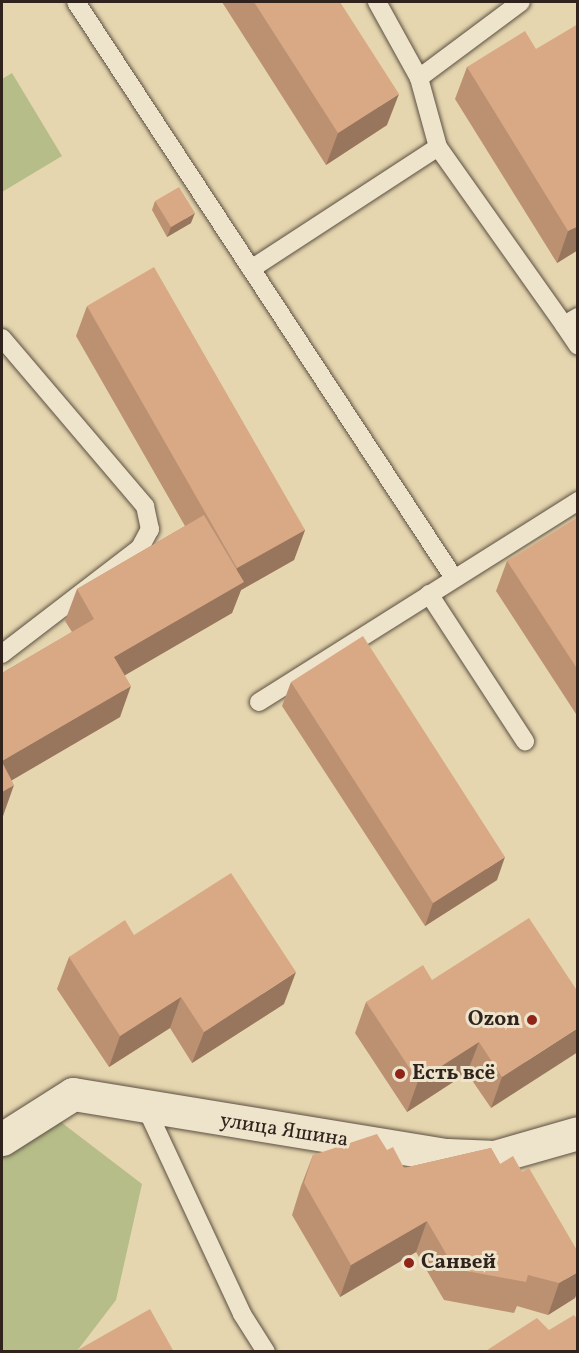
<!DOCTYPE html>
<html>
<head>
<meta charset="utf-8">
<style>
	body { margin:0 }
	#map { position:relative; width:579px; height:1353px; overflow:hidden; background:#e5d6af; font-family:Vollkorn,serif }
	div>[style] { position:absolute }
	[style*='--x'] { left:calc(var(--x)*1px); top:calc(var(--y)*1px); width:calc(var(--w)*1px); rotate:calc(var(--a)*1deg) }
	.green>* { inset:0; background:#b6bd89 }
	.roads { filter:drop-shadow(0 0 2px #5d5042) drop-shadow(0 0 2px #5d5042) }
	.service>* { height:18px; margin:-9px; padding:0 9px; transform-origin:9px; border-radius:9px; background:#eee4cb }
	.minor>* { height:33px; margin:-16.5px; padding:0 16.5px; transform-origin:16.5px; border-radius:16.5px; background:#eee4cb }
	.wall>* { inset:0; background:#bb9172 }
	.shaded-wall>* { inset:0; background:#98765d }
	.building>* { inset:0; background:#d9a985 }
	.dots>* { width:16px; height:16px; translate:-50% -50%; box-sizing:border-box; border:3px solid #eee4cb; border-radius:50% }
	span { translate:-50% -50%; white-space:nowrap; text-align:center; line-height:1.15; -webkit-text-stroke:6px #eee4cb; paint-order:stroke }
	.poi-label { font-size:21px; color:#30231e; font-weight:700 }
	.right { translate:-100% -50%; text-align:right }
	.left { translate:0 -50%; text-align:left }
	.street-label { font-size:21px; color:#30231e }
	.frame { position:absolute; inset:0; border:3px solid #30231e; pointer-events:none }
</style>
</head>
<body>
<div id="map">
	<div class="green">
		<div style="clip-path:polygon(12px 73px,62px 156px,2px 192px,2px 79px)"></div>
		<div style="clip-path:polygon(57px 1119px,142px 1184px,116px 1300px,77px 1351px,2px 1352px,2px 1153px)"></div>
	</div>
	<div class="roads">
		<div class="service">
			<div style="--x:76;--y:2;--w:689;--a:56.73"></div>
			<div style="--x:419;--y:78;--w:127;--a:-36.7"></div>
			<div style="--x:438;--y:147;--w:218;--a:54.7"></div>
			<div style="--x:564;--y:325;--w:16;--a:-30"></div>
			<div style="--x:251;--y:269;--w:223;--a:-33.1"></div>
			<div style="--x:438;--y:147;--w:72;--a:-105.4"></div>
			<div style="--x:419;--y:78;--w:87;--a:-118.9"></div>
			<div style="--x:564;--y:325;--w:25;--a:56"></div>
			<div style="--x:2;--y:338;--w:221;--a:49.6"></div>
			<div style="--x:145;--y:506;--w:24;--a:78"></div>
			<div style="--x:150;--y:529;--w:21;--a:118"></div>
			<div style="--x:140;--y:548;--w:174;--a:142.5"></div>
			<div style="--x:429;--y:594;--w:176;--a:56.9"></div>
			<div style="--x:259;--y:702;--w:377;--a:-32.2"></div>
			<div style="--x:147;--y:1110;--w:225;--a:65"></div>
			<div style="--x:242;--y:1314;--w:45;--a:57.7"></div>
		</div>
		<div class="minor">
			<div style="--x:2;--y:1139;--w:84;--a:-32.4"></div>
			<div style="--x:73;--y:1094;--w:379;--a:9.3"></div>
			<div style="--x:447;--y:1155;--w:47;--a:2.4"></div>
			<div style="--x:494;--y:1157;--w:87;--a:-15.9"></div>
		</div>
	</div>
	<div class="wall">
		<div style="clip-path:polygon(222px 2px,340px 2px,387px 125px,326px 165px)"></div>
		<div style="clip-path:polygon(536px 49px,578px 250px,557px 263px,455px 99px,467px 67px)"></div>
		<div style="clip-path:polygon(155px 201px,191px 223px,167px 237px,152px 210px)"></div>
		<div style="clip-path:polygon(87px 306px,305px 530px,294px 560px,241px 590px,232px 613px,125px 675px,120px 717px,12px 780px,3px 816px,2px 673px,72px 632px,65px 621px,77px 589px,185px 526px,76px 336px)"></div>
		<div style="clip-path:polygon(578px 521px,578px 717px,496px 591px,507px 561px)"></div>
		<div style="clip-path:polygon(291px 682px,497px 880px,425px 926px,282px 706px)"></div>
		<div style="clip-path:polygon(134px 935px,284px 1004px,192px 1063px,170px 1028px,109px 1067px,57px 989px,69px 957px)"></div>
		<div style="clip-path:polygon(432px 980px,578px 992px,491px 1108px,467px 1073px,407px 1112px,355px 1033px,366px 1002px)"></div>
		<div style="clip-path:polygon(491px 1148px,575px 1298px,548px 1315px,517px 1306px,514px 1313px,444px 1300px,416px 1252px,340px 1297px,292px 1215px,301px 1186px,313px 1155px,387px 1150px,404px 1168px)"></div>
	</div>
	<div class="shaded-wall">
		<div style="clip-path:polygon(399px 94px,387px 125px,326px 165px,338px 133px)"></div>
		<div style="clip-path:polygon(195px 213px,191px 223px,167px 237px,171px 227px)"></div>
		<div style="clip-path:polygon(578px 226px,578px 250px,557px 263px,568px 231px)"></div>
		<div style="clip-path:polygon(305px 530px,294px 560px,241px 590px,232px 613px,103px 688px,114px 657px,229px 590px,237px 568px)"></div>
		<div style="clip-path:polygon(131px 686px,120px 717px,2px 786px,2px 761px)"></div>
		<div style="clip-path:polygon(14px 785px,3px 816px,2px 817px,2px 792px)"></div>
		<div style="clip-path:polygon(505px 857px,497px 880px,425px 926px,433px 903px)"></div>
		<div style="clip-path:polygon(296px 972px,284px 1004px,192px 1063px,204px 1032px)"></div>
		<div style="clip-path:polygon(181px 997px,170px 1028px,109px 1067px,120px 1036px)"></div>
		<div style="clip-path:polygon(578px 1028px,578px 1052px,491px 1108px,502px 1077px)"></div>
		<div style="clip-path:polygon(479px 1042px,467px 1073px,407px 1112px,418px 1081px)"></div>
		<div style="clip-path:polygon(427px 1221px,416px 1252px,340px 1297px,351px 1265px)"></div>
		<div style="clip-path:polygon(578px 1272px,578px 1292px,575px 1298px,548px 1315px,559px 1283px)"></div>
	</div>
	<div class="building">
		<div style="clip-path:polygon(254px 2px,340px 2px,399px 94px,338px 133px)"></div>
		<div style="clip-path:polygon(578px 24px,578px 226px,568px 231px,467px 67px,525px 31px,536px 49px)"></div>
		<div style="clip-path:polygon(179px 187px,195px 213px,171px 227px,155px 201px)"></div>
		<div style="clip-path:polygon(154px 267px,305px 530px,237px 568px,87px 306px)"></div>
		<div style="clip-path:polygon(204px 515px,244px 582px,114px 657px,131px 686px,2px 761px,2px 673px,94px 619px,77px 589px)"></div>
		<div style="clip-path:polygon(576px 518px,578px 521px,578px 670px,507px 561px)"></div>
		<div style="clip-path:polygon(363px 636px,505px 857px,433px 903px,291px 682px)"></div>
		<div style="clip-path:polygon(2px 762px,14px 785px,2px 792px)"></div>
		<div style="clip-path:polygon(231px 873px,296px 972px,204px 1032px,181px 997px,120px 1036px,69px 957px,125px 920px,134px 935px)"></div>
		<div style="clip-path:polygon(529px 918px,578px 992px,578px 1028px,502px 1077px,479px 1042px,418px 1081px,366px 1002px,423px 965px,432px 980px)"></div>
		<div style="clip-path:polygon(377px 1134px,387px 1150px,393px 1147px,404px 1168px,491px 1148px,500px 1164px,513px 1156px,522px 1172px,529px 1168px,578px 1252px,578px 1272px,559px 1283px,528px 1275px,526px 1282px,455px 1269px,427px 1221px,351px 1265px,304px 1183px,313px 1155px)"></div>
		<div style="clip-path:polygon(150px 1309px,174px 1352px,76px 1352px,76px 1351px)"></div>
		<div style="clip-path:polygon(574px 1315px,578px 1320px,578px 1352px,484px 1352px,537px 1318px,549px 1330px)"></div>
	</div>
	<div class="dots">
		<div style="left:532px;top:1020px;background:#8f2418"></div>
		<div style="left:400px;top:1074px;background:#8f2418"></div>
		<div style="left:409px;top:1263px;background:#8f2418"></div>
	</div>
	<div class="poi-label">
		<span class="right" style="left:520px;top:1020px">Ozon</span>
		<span class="left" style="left:412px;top:1074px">Есть всё</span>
		<span class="left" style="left:421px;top:1263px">Санвей</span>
	</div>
	<div class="street-label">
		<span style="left:284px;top:1131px;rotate:9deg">улица Яшина</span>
	</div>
	<div class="frame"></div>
</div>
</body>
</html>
